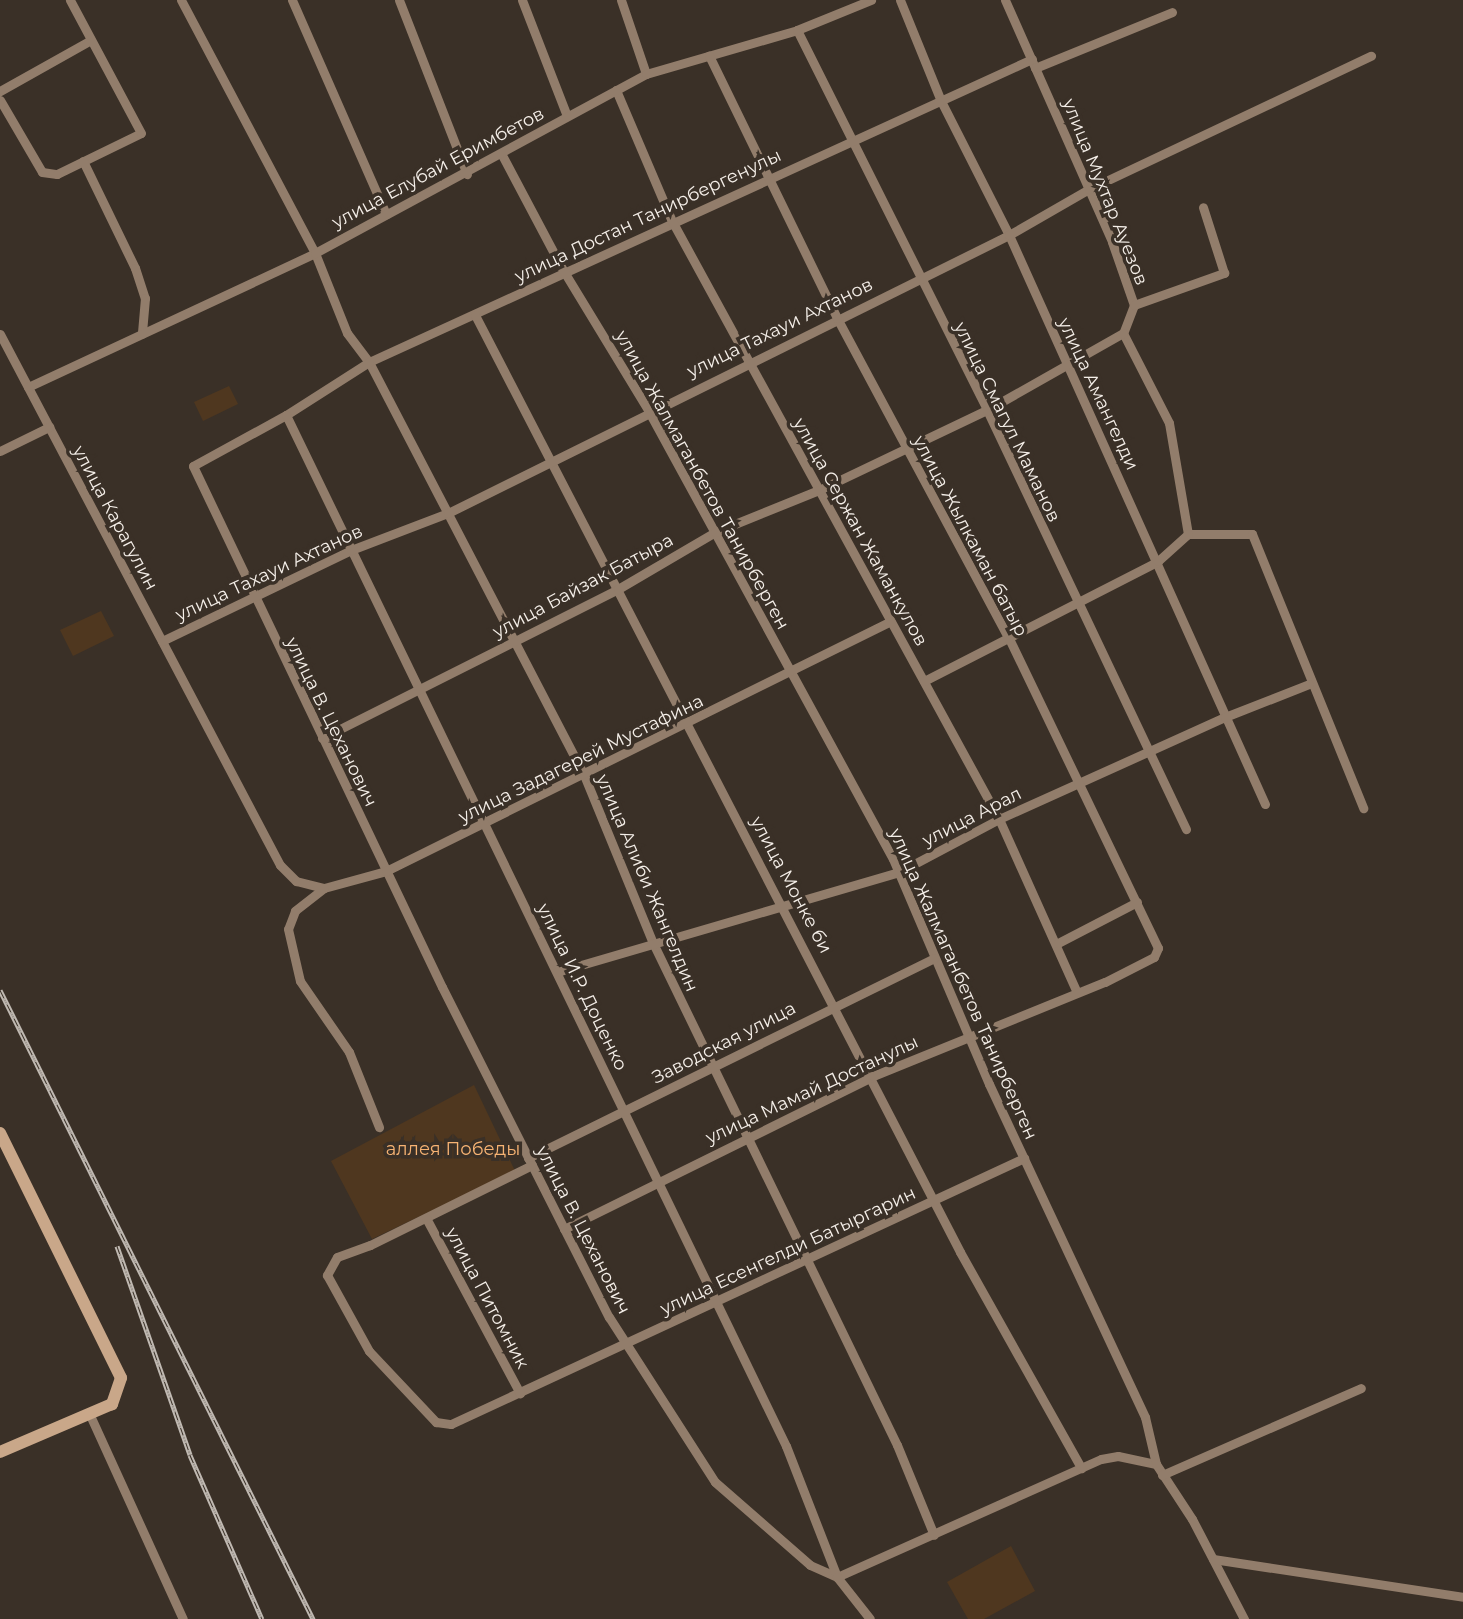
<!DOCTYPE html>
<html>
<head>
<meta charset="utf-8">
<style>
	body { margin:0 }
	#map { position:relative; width:1463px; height:1619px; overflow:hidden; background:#3a3027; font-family:Montserrat,sans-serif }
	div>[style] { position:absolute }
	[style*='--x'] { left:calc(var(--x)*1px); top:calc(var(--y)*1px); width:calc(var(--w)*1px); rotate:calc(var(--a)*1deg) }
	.green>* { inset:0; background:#4f371f }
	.street>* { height:9px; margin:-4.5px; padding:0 4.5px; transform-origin:4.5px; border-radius:4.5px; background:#927d6b }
	.secondary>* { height:12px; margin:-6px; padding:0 6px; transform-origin:6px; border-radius:6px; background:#c9a789 }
	.rail>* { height:5px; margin-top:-2.5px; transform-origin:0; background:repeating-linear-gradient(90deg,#3a3027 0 8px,#c0b9b2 0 16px); box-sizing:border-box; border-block:2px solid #c0b9b2 }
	span { translate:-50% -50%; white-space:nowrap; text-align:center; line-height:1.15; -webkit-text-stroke:7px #3a3027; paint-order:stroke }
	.street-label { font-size:18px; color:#f5efe9 }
	.park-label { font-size:18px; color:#f7b373 }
</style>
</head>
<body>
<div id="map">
	<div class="green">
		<div style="clip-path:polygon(229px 386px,238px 404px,203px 421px,194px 402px)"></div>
		<div style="clip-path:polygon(101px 611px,114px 636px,73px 656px,60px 630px)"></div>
		<div style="clip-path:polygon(474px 1085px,515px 1171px,372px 1239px,331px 1161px)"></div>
		<div style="clip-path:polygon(1011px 1546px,1035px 1591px,984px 1619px,968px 1619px,947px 1582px)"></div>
	</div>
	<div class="street">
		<div style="--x:181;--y:0;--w:286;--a:62.1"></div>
		<div style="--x:315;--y:253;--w:86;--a:68.2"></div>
		<div style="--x:347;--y:333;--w:36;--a:53"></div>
		<div style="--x:369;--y:362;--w:466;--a:62.5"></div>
		<div style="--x:584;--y:775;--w:182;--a:67.7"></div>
		<div style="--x:653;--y:943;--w:558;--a:64.08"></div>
		<div style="--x:897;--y:1445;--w:97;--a:67.7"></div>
		<div style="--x:292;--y:0;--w:234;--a:66.3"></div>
		<div style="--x:399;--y:0;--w:187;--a:68.7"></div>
		<div style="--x:522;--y:0;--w:124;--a:68.8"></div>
		<div style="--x:621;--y:0;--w:78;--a:71.3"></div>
		<div style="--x:900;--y:0;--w:109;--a:67.9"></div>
		<div style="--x:941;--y:101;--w:150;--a:63.1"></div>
		<div style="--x:1009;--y:235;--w:624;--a:65.78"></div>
		<div style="--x:1005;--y:0;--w:265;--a:66.1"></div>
		<div style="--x:1112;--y:242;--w:67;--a:70.8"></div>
		<div style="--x:1134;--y:305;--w:30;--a:111"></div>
		<div style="--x:1123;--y:333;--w:101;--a:62.9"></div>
		<div style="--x:1169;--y:423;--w:113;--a:80.3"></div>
		<div style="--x:797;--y:30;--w:425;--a:63.4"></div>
		<div style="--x:987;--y:410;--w:464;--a:64.6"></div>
		<div style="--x:1032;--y:59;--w:729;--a:155.44"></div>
		<div style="--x:369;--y:362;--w:98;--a:147.4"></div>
		<div style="--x:286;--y:415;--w:106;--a:151.3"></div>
		<div style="--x:193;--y:466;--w:577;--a:64.46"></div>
		<div style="--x:442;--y:987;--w:370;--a:63.2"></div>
		<div style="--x:609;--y:1317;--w:196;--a:57.3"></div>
		<div style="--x:715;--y:1482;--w:126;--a:41.1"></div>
		<div style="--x:810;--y:1565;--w:30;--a:24"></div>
		<div style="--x:837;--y:1577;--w:289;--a:-24.1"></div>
		<div style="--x:1101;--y:1459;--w:17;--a:-10"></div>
		<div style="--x:1118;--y:1456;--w:39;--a:12"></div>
		<div style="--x:1035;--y:68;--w:148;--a:-22.2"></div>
		<div style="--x:616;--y:90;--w:142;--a:66.9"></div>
		<div style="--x:672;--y:221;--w:682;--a:61.33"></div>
		<div style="--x:999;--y:819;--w:188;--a:65.8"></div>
		<div style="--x:0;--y:91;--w:104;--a:-29.3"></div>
		<div style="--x:0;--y:100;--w:83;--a:59.7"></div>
		<div style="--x:42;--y:172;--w:15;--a:8"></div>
		<div style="--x:57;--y:174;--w:93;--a:-26"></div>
		<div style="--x:141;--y:133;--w:151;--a:-118.1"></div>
		<div style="--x:502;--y:155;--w:130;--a:62.1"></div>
		<div style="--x:563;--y:270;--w:164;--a:58.7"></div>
		<div style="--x:648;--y:410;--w:511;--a:61.38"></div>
		<div style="--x:893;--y:859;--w:245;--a:66.9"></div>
		<div style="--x:989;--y:1084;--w:368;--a:64.9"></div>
		<div style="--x:1145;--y:1417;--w:48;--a:76.8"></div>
		<div style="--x:1156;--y:1464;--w:66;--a:56.8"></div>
		<div style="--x:1192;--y:1519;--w:113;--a:62.5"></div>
		<div style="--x:83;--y:161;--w:119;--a:64.1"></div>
		<div style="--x:135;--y:268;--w:32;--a:72"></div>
		<div style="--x:145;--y:298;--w:36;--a:95"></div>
		<div style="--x:1134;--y:305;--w:96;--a:-19.6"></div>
		<div style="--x:1224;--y:273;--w:69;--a:-107.7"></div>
		<div style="--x:475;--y:315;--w:1055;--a:62.63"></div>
		<div style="--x:960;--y:1252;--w:248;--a:60.7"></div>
		<div style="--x:0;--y:334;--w:600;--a:62.2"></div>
		<div style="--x:280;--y:865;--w:23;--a:45"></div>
		<div style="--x:296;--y:881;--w:29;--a:14"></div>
		<div style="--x:324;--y:888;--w:64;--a:-15.3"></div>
		<div style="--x:386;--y:871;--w:563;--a:-26.34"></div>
		<div style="--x:28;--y:387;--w:317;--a:-25"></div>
		<div style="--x:315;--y:253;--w:376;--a:-28.4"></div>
		<div style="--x:646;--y:74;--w:157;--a:-16.2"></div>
		<div style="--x:797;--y:30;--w:80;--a:-22.1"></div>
		<div style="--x:286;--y:415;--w:1146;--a:64.13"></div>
		<div style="--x:786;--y:1446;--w:141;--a:68.7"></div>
		<div style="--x:837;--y:1577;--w:53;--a:51.8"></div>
		<div style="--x:0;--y:451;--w:55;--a:-26.1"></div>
		<div style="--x:1188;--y:534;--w:64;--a:0"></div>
		<div style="--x:1252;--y:534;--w:296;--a:67.9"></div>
		<div style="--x:162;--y:641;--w:210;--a:-25.7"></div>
		<div style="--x:351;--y:550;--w:104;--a:-20.9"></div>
		<div style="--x:448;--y:513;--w:626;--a:-26.36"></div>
		<div style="--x:1009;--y:235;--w:92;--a:-29.9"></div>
		<div style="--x:1089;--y:189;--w:312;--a:-25.3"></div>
		<div style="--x:924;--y:681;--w:263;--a:-27.1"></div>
		<div style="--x:1158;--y:561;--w:40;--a:-42"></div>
		<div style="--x:322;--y:738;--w:331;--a:-26.7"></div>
		<div style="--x:618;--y:589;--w:113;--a:-30.4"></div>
		<div style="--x:715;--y:532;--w:112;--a:-22"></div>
		<div style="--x:819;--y:490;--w:186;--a:-25.5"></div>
		<div style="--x:987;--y:410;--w:156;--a:-29.5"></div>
		<div style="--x:324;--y:888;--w:37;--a:142"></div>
		<div style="--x:295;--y:911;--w:19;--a:111"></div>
		<div style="--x:288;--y:929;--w:53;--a:77"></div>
		<div style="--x:300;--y:981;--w:86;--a:55.4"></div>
		<div style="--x:349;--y:1052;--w:81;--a:68.2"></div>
		<div style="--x:1058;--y:943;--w:89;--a:-27.4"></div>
		<div style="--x:557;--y:972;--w:356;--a:-16.3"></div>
		<div style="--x:899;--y:872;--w:113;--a:-27.9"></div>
		<div style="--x:999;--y:819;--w:248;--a:-24.3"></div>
		<div style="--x:1225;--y:717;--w:90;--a:-21.4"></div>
		<div style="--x:528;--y:1158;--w:453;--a:-26.2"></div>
		<div style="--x:532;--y:1165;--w:181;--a:153.7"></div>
		<div style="--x:370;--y:1245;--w:35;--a:160"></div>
		<div style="--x:337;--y:1257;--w:21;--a:119"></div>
		<div style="--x:327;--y:1275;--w:87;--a:61.1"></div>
		<div style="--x:369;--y:1351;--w:98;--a:46.7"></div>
		<div style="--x:436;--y:1422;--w:15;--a:8"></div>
		<div style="--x:451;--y:1424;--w:632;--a:-24.9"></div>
		<div style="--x:426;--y:1218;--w:199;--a:61.8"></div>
		<div style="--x:564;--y:1229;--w:345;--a:-26.3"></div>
		<div style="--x:873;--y:1076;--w:250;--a:-22.1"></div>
		<div style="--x:1105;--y:982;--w:55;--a:-27"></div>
		<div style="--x:1154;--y:957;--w:10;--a:-66"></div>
		<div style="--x:1158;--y:948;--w:343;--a:-115.7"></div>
		<div style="--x:1009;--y:639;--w:364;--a:-118.2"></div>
		<div style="--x:837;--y:318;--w:292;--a:-116"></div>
		<div style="--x:89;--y:1413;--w:226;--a:65.5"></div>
		<div style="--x:1162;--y:1475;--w:217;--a:-23.6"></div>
		<div style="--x:1213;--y:1559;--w:253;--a:8.6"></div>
	</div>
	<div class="secondary">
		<div style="--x:0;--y:1133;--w:273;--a:63.7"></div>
		<div style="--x:121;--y:1378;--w:28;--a:109"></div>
		<div style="--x:112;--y:1404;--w:122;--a:156.8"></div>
	</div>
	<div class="rail">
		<div style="--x:0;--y:990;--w:703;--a:63.54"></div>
		<div style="--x:117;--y:1246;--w:221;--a:70.7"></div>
		<div style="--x:190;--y:1455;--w:179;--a:66.3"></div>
	</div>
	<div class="street-label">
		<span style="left:438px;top:168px;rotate:-28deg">улица Елубай Еримбетов</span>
		<span style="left:1105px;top:192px;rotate:68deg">улица Мухтар Ауезов</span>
		<span style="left:648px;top:216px;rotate:-25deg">улица Достан Танирбергенулы</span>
		<span style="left:780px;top:328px;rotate:-26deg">улица Тахауи Ахтанов</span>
		<span style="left:1098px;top:394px;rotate:65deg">улица Амангелди</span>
		<span style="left:1007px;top:422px;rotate:64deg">улица Смагул Маманов</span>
		<span style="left:702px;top:480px;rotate:61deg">улица Жалмаганбетов Танирберген</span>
		<span style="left:115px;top:518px;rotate:62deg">улица Карагулин</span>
		<span style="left:860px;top:532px;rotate:61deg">улица Сержан Жаманкулов</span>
		<span style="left:970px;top:536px;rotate:62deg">улица Жылкаман батыр</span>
		<span style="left:269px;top:573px;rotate:-25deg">улица Тахауи Ахтанов</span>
		<span style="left:583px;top:586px;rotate:-28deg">улица Байзак Батыра</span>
		<span style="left:331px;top:722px;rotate:64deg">улица В. Цеханович</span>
		<span style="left:581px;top:759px;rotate:-26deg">улица Задагерей Мустафина</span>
		<span style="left:972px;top:817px;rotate:-27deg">улица Арал</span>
		<span style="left:647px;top:883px;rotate:67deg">улица Алиби Жангелдин</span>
		<span style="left:791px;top:885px;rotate:62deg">улица Монке би</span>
		<span style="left:963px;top:984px;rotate:66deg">улица Жалмаганбетов Танирберген</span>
		<span style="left:582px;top:987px;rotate:64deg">улица И.Р. Доценко</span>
		<span style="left:724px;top:1043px;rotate:-27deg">Заводская улица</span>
		<span style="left:812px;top:1090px;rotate:-25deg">улица Мамай Достанулы</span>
		<span style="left:583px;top:1230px;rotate:63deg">улица В. Цеханович</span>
		<span style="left:788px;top:1251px;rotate:-25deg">улица Есенгелди Батыргарин</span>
		<span style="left:487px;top:1298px;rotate:62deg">улица Питомник</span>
	</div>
	<div class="park-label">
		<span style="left:453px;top:1149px">аллея Победы</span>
	</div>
</div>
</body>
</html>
